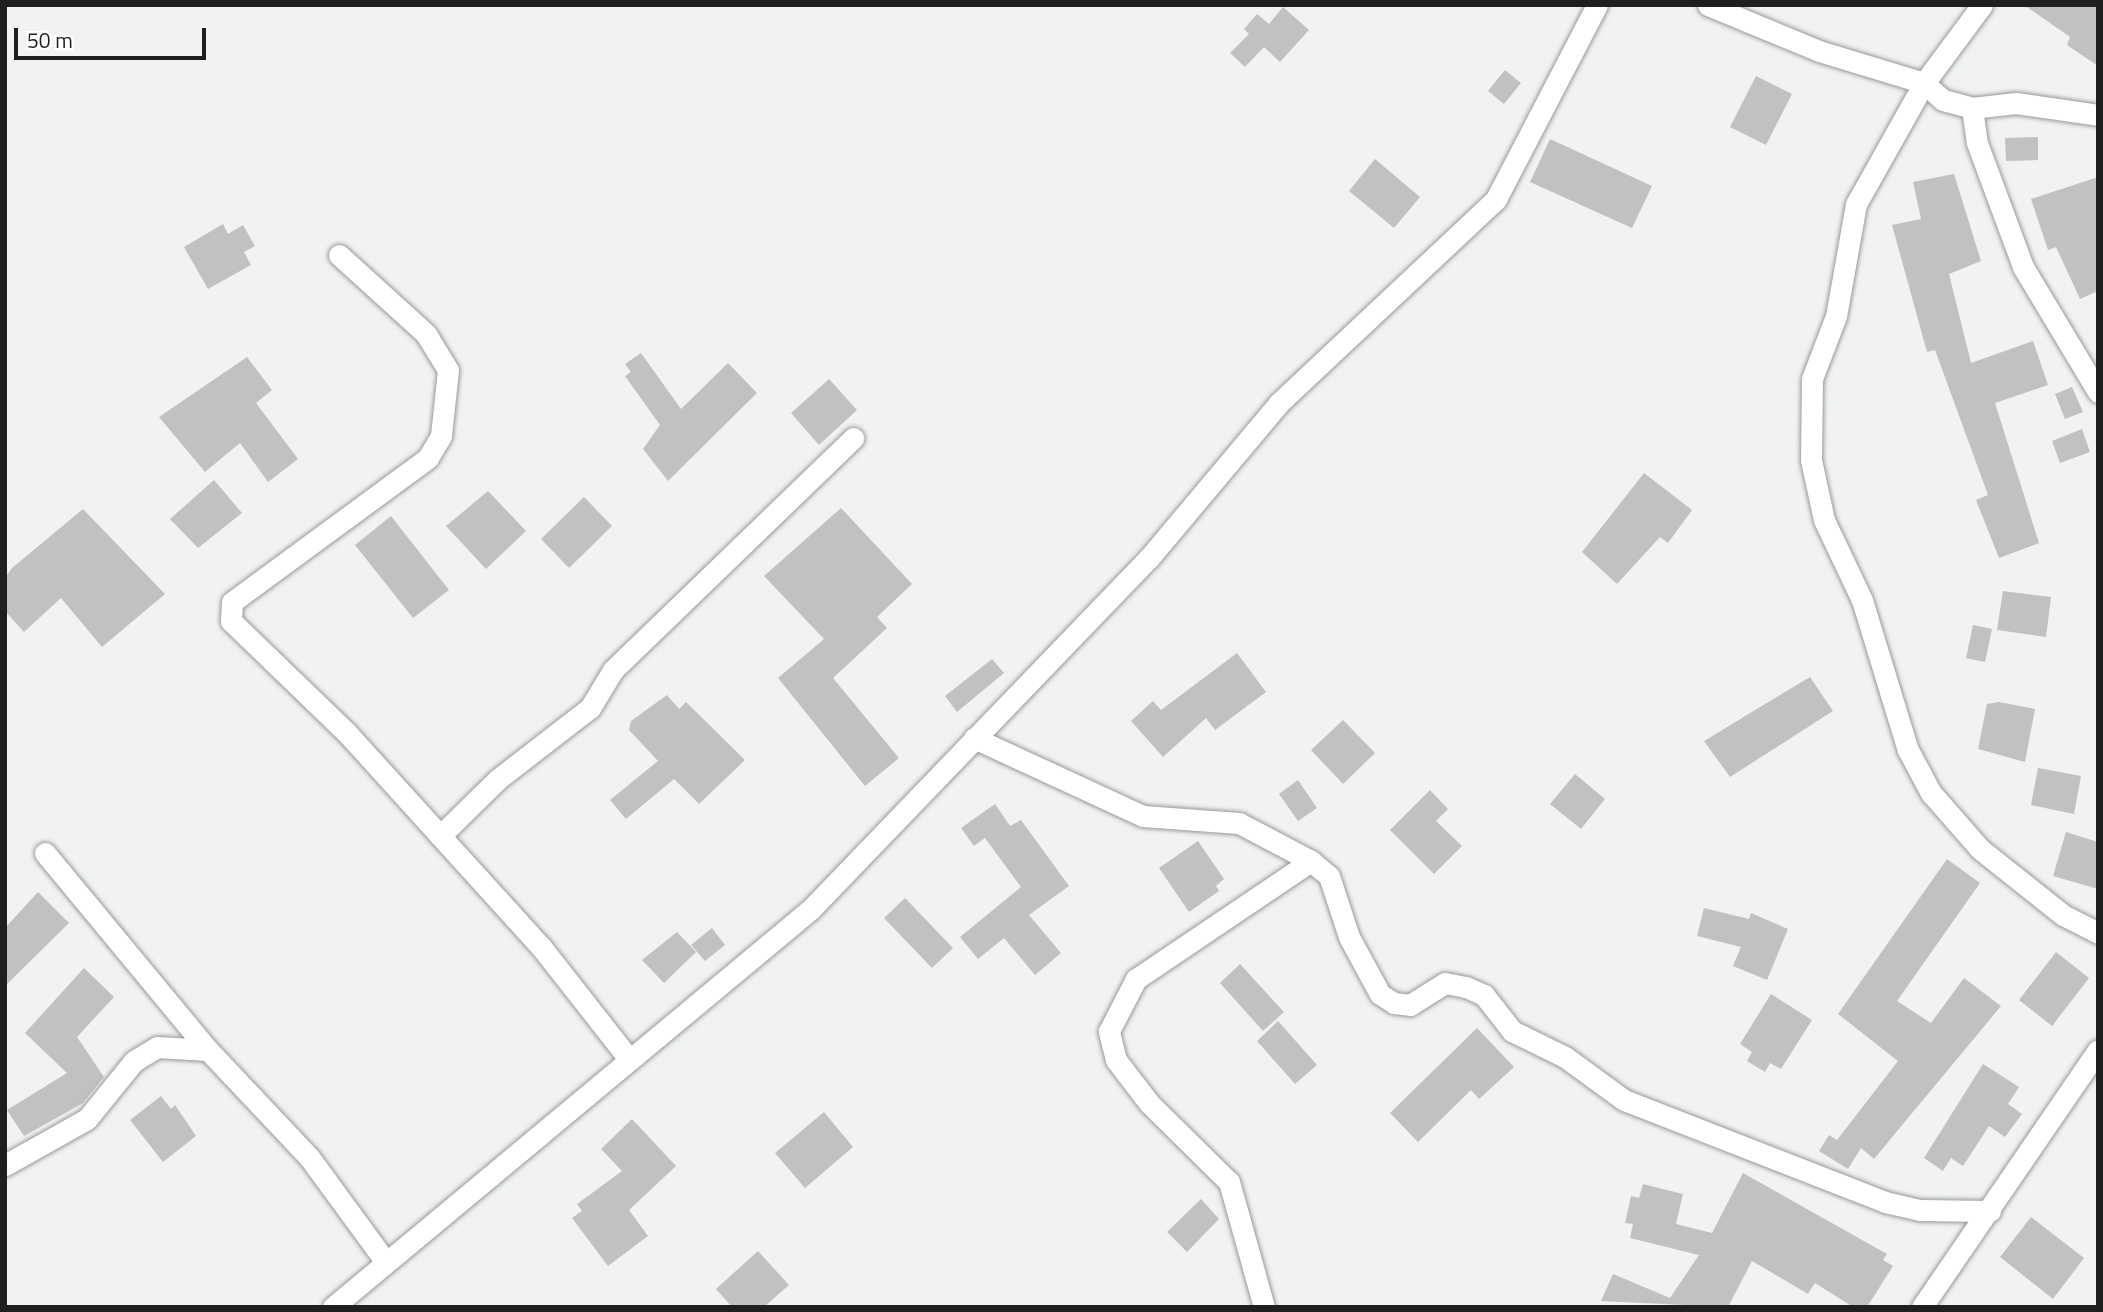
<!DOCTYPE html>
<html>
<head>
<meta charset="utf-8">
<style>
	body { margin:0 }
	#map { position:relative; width:2103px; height:1312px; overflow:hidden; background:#f0f2f3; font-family:"Titillium Web",sans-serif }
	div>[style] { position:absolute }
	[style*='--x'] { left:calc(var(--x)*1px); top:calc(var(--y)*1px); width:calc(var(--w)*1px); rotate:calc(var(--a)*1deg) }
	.building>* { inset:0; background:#c0c1c2 }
	.roads { filter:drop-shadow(0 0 2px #98999a) drop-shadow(0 0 2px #98999a) }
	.street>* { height:21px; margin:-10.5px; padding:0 10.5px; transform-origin:10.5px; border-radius:10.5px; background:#fff }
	span { translate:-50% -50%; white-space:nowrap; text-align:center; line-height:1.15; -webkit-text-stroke:5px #fff; paint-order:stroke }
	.frame { position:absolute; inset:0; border:7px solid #1e1f1f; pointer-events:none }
	.scale { position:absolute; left:14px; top:28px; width:192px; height:32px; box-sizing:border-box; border:4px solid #1e1f1f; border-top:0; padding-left:9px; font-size:21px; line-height:24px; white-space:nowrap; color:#1e1f1f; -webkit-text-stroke:5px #fff; paint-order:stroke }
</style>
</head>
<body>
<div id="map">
	<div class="building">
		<div style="clip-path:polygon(2024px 5px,2098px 5px,2098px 66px,2067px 45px,2070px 37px)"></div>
		<div style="clip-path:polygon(1283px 7px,1309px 30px,1280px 62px,1264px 47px,1245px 67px,1230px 53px,1249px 34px,1244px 29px,1257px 14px,1269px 24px)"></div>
		<div style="clip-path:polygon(1505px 70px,1521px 83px,1504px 104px,1488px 91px)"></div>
		<div style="clip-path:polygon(1756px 76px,1792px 94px,1766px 145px,1730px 127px)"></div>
		<div style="clip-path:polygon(2038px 137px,2038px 160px,2006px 161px,2005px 138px)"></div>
		<div style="clip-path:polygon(1550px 139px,1652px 186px,1632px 228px,1530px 182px)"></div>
		<div style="clip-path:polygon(1375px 159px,1420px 197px,1394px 228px,1349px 191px)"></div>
		<div style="clip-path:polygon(1954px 174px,1981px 261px,1949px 274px,1971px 363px,2033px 341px,2048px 385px,1995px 403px,2039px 543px,1999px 558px,1976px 500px,1988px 495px,1935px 350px,1927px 352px,1892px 225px,1921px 219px,1913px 182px)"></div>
		<div style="clip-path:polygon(2098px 177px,2098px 291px,2080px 299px,2056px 247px,2048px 250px,2031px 199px)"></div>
		<div style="clip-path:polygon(223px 224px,228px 234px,243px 225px,255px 246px,244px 252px,251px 265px,208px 289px,184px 247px)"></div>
		<div style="clip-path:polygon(641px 353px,681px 409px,728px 363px,757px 393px,668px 481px,643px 449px,660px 425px,625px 376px,631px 372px,625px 364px)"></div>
		<div style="clip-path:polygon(247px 357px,272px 390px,256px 403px,298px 459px,268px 482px,240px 443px,205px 472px,159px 417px)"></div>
		<div style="clip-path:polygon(829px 379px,857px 410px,819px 445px,791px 413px)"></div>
		<div style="clip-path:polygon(2072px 387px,2083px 412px,2065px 419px,2055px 394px)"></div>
		<div style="clip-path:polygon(2082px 429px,2090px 452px,2060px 463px,2052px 441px)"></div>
		<div style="clip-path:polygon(1644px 473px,1692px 510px,1668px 543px,1660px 537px,1617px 584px,1582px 552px)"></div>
		<div style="clip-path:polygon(214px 480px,242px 513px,198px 548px,170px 519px)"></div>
		<div style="clip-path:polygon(488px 491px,526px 531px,486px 569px,446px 526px)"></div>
		<div style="clip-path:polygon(584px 497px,612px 526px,569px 568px,541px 539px)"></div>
		<div style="clip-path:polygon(841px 508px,912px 584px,877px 617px,887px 628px,833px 678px,899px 758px,865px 786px,778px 678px,824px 639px,764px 576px)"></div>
		<div style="clip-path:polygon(83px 509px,165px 594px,102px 647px,61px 598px,24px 632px,5px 611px,5px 578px,12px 568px)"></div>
		<div style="clip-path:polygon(391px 516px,449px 590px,413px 618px,355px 545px)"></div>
		<div style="clip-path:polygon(2003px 591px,2051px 597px,2046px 637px,1997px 630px)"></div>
		<div style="clip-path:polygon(1973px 625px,1992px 629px,1985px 662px,1966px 658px)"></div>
		<div style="clip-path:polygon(1237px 653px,1266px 692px,1215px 730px,1206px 718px,1163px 757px,1131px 721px,1153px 701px,1161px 710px)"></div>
		<div style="clip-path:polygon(992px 659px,1004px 673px,957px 712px,945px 696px)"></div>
		<div style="clip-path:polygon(1810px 677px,1833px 711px,1730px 777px,1704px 741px)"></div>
		<div style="clip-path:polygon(667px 695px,679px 709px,686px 702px,745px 760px,699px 804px,674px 779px,626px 819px,610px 800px,658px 761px,629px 730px,631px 721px)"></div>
		<div style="clip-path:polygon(1999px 702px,2035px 709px,2025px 762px,1978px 749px,1987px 704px)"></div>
		<div style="clip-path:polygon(1343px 720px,1375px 753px,1343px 784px,1311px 750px)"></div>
		<div style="clip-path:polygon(2038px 768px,2081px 776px,2074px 814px,2031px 805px)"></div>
		<div style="clip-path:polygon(1575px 774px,1605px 799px,1581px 829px,1550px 804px)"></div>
		<div style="clip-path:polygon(1298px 780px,1317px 808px,1298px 821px,1279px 794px)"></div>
		<div style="clip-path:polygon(1430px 790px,1448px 809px,1436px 821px,1462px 846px,1434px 874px,1390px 830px)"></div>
		<div style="clip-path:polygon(995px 804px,1010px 826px,1021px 820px,1069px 886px,1029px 915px,1061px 953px,1035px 975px,1004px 938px,978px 959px,960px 937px,1021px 887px,985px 838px,974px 846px,961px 828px)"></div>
		<div style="clip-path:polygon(2066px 832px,2098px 842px,2098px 889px,2053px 876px)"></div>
		<div style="clip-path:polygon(1198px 841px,1224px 879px,1216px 886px,1219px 891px,1189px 912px,1159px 868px)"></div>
		<div style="clip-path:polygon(1947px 859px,1980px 883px,1897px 1001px,1931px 1023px,1964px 978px,2001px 1006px,1874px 1159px,1861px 1148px,1848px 1169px,1819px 1151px,1829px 1135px,1837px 1140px,1898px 1061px,1838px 1014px)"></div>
		<div style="clip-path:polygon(38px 892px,69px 923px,5px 986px,5px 928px)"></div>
		<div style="clip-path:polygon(905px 898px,953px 948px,932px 968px,884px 918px)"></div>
		<div style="clip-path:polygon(1704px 908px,1749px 919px,1751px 913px,1788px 929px,1767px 980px,1733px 966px,1741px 947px,1697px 936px)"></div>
		<div style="clip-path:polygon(712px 928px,725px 945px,705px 961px,691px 945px)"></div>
		<div style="clip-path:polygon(677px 932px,696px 952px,664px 983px,642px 960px)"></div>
		<div style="clip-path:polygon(2056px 952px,2089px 978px,2052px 1026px,2019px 1000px)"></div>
		<div style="clip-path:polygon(1240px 964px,1284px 1012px,1263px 1031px,1220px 983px)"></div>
		<div style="clip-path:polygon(84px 968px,114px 997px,77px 1037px,104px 1077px,83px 1103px,24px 1136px,7px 1110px,67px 1073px,25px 1033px)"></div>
		<div style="clip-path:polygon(1771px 994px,1812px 1020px,1781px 1069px,1770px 1063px,1765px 1072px,1747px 1061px,1752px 1052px,1740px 1044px)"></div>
		<div style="clip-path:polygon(1278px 1021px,1317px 1065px,1295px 1084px,1257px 1041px)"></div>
		<div style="clip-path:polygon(1477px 1028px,1514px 1067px,1479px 1099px,1471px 1090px,1418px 1142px,1390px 1113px)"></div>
		<div style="clip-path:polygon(1983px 1064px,2019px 1087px,2008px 1104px,2022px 1114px,2005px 1137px,1989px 1126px,1963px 1166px,1951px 1158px,1943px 1171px,1924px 1158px)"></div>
		<div style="clip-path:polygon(161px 1096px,171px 1109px,175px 1105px,196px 1136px,163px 1162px,130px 1120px)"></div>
		<div style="clip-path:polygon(824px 1112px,853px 1147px,805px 1188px,775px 1153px)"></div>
		<div style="clip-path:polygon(632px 1119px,676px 1166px,629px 1210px,648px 1236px,608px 1266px,572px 1218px,582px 1211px,577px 1204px,622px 1171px,601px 1149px)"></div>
		<div style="clip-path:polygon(1743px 1173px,1887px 1254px,1883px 1260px,1893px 1266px,1867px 1307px,1853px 1307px,1815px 1283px,1808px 1294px,1752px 1261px,1728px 1307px,1601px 1301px,1613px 1274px,1670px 1298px,1699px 1255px,1630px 1238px,1633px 1224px,1625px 1223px,1631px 1196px,1639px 1198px,1643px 1184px,1683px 1194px,1676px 1224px,1712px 1233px)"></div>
		<div style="clip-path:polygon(1201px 1199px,1219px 1219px,1187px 1252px,1167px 1232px)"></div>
		<div style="clip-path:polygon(2031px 1217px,2084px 1258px,2053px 1299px,2000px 1257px)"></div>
		<div style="clip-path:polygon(758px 1251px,789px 1285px,764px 1307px,732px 1307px,716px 1289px)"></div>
	</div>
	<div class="roads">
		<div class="street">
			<div style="--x:1708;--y:5;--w:120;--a:22.5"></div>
			<div style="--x:1819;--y:51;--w:110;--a:16.9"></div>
			<div style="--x:1924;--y:83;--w:25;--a:42"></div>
			<div style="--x:1943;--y:100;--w:30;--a:15"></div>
			<div style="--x:1972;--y:108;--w:44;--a:-6.5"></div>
			<div style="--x:2016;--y:103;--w:83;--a:8.3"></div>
			<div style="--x:1982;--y:5;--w:97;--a:126.6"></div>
			<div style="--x:1924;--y:83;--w:139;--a:119.3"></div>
			<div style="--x:1856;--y:204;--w:114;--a:100.1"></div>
			<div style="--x:1836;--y:316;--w:67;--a:110.9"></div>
			<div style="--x:1812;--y:379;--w:81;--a:90.7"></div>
			<div style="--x:1811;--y:460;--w:61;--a:77.8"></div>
			<div style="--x:1824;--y:520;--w:89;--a:64.6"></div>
			<div style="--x:1862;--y:600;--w:157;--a:73"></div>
			<div style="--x:1908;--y:750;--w:49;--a:61.9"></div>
			<div style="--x:1931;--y:793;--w:74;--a:48.8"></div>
			<div style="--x:1980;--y:849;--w:106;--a:38.5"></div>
			<div style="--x:2063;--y:915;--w:39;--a:27"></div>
			<div style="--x:1972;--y:108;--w:35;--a:82"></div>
			<div style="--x:1977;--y:143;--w:132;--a:69.6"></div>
			<div style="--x:2023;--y:267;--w:146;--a:59"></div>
			<div style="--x:339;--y:255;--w:118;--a:42.2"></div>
			<div style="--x:426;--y:334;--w:42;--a:58.6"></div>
			<div style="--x:448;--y:370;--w:66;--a:96.1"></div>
			<div style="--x:441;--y:436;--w:26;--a:121"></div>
			<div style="--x:428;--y:458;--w:243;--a:143.7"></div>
			<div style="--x:232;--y:602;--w:19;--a:93"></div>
			<div style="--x:231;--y:621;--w:161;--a:44"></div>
			<div style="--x:347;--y:733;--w:290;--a:47.8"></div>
			<div style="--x:542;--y:948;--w:141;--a:51.9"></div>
			<div style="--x:974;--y:738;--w:186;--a:24.8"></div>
			<div style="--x:1143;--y:816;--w:96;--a:4.2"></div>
			<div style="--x:1239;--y:823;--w:81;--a:27.8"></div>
			<div style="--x:1311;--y:861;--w:23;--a:40"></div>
			<div style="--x:1329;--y:876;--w:64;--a:71.8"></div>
			<div style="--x:1349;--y:937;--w:65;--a:61.5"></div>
			<div style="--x:1380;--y:994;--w:17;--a:33"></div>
			<div style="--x:1394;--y:1003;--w:16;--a:7"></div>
			<div style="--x:1410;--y:1005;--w:41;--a:-32.2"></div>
			<div style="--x:1445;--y:983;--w:21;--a:11"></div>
			<div style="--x:1466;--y:987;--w:20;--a:24"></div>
			<div style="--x:1484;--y:995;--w:46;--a:52.1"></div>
			<div style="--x:1512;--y:1031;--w:59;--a:26.1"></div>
			<div style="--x:1565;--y:1057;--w:73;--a:36.1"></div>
			<div style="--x:1624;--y:1100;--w:280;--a:21.3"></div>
			<div style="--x:1885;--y:1202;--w:35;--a:13"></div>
			<div style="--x:1919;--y:1210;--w:71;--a:0.8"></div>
			<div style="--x:440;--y:836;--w:81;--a:-44.5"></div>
			<div style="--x:498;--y:779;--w:116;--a:-37.7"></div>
			<div style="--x:590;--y:708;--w:44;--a:-58.8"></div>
			<div style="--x:613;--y:670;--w:334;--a:-44"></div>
			<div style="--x:45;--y:853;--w:256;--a:50.4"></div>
			<div style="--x:5;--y:1165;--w:94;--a:-29.3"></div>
			<div style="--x:87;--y:1119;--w:75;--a:-51"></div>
			<div style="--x:134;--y:1061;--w:27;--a:-31"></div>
			<div style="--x:157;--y:1047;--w:51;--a:3.4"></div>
			<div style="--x:208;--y:1050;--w:147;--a:46.7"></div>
			<div style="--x:309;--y:1157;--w:129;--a:53.8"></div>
			<div style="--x:333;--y:1307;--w:622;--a:-39.78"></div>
			<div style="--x:811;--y:909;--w:487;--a:-46.1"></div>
			<div style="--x:1149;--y:558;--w:202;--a:-50"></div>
			<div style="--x:1279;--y:403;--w:298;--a:-43.2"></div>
			<div style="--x:1496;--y:199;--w:219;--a:-62.5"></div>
			<div style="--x:1264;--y:1307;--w:130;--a:-105.6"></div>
			<div style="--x:1229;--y:1182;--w:112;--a:-135.4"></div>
			<div style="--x:1149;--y:1103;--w:54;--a:-127.5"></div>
			<div style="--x:1116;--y:1060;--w:30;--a:-104"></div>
			<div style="--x:1109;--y:1031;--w:59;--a:-62.6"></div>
			<div style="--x:1136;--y:979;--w:211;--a:-34"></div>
			<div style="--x:1922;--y:1307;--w:311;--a:-55.6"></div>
		</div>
	</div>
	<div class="frame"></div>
	<div class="scale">50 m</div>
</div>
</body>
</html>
